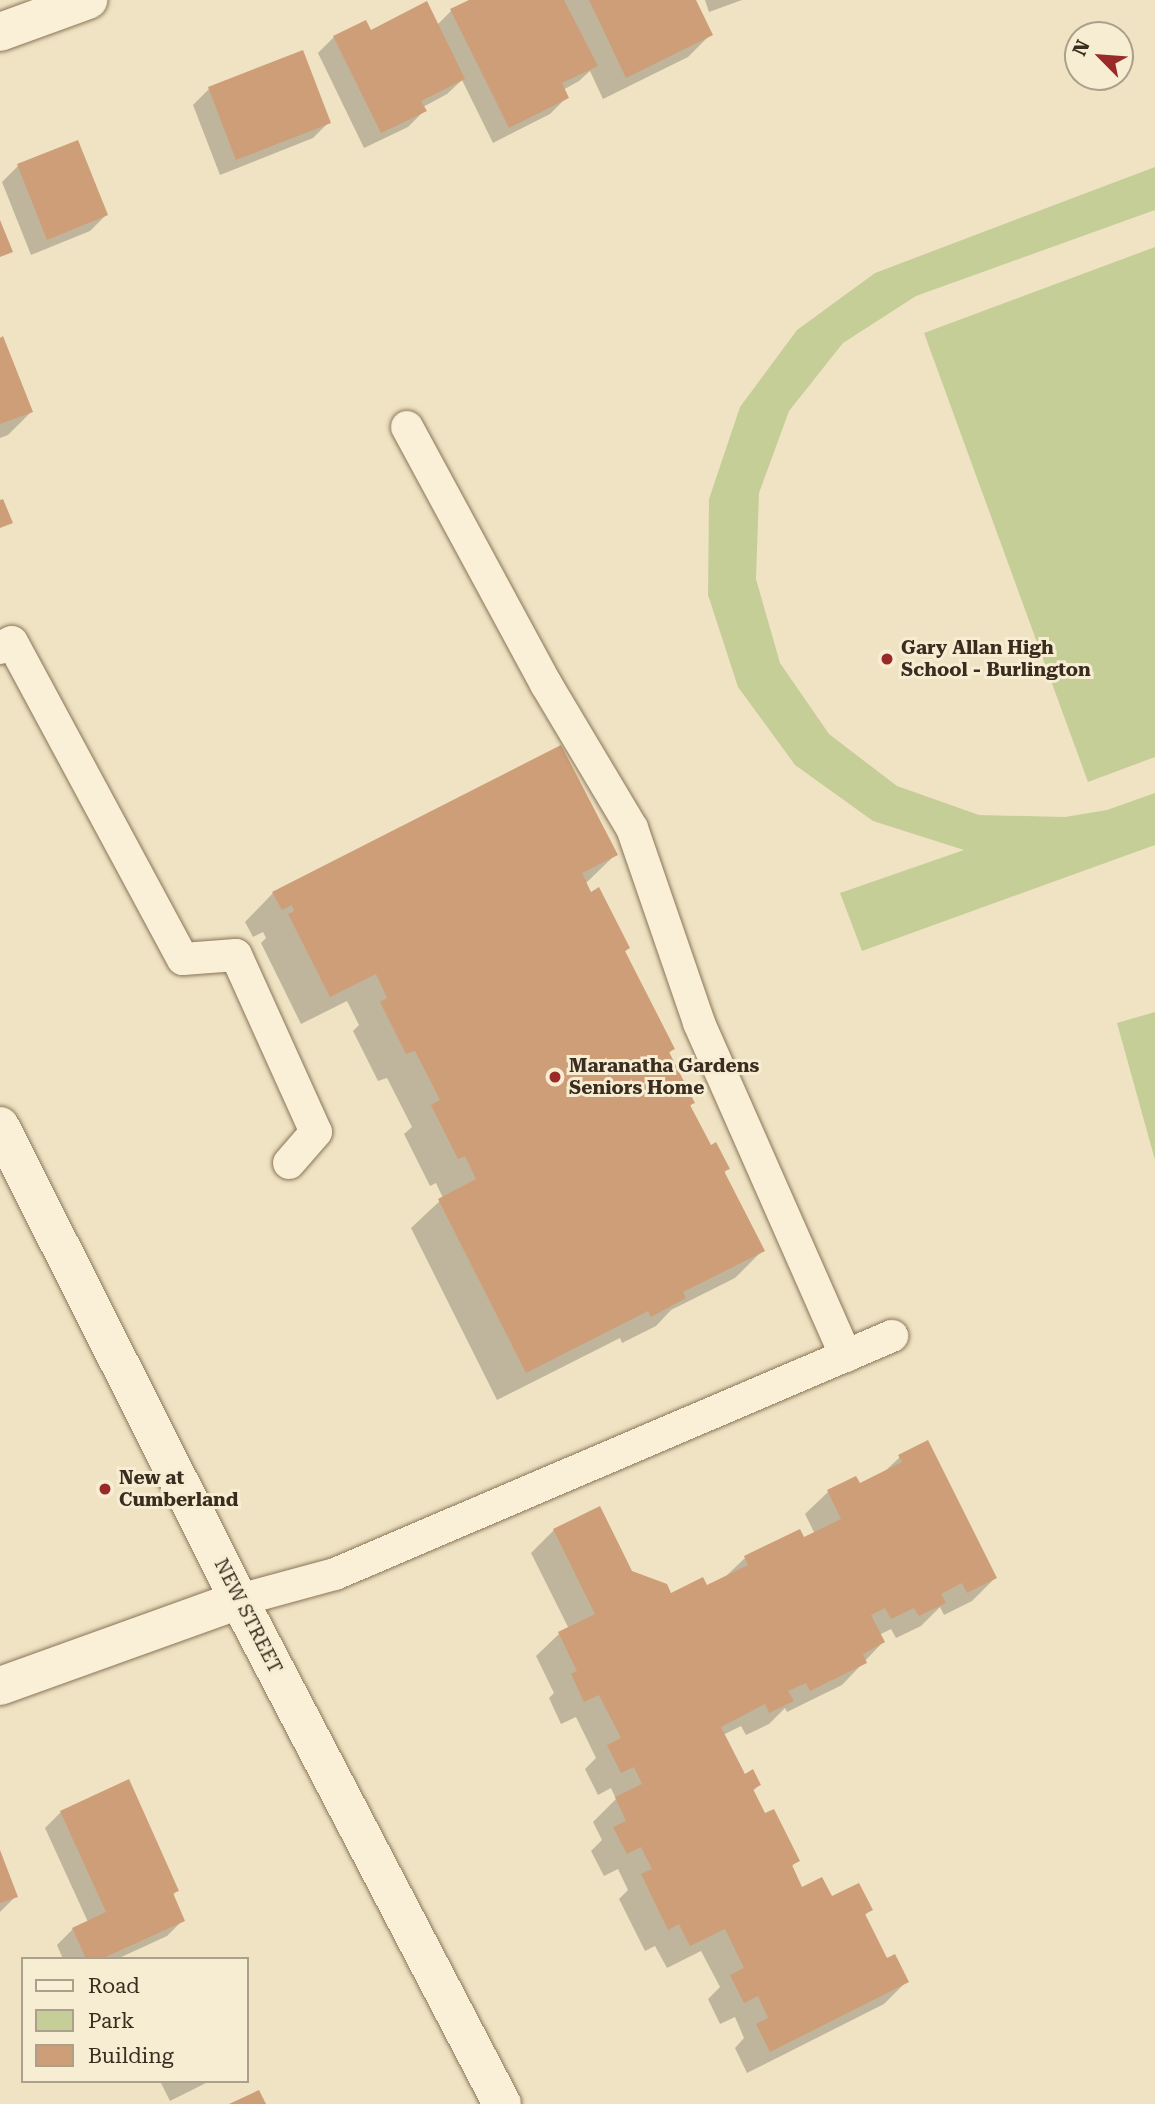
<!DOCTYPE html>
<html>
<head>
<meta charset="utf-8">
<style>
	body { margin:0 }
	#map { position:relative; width:1155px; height:2104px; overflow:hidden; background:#efe3c3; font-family:"Roboto Serif",serif }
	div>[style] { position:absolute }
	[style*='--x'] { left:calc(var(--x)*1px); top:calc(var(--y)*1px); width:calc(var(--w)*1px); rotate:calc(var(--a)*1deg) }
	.green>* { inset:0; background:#c6ce97 }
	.shadow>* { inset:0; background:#0003 }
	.building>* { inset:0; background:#ce9e78 }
	.roads { filter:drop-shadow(0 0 2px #8a7559) drop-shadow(0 0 2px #8a7559) }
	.lane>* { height:32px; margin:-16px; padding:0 16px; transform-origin:16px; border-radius:16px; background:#faf0d7 }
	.street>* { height:38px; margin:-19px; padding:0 19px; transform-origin:19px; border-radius:19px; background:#faf0d7 }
	.secondary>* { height:38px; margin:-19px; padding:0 19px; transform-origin:19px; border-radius:19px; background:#faf0d7 }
	.dots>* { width:19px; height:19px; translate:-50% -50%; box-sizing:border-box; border:4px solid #f6edd3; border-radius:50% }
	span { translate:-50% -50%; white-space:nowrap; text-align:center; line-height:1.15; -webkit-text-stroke:6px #f6edd3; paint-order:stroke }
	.poi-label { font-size:19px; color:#3a2c1e; font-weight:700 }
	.left { translate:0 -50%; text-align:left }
	.street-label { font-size:19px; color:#3a2c1e }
	.legend { position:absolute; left:21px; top:1957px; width:228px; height:126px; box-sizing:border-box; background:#f6edd3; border:2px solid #aba08b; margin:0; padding:9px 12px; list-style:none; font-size:21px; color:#3a2c1e }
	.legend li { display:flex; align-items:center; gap:14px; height:35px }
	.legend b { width:35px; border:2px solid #aba08b }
	.north { position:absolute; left:1064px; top:21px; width:70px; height:70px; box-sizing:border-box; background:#f6edd3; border:2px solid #aba08b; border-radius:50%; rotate:295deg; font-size:19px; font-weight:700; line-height:28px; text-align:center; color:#3a2c1e }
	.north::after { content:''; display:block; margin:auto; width:24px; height:32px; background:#9a2a28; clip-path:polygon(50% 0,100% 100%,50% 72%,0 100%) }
</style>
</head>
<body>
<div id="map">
	<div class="green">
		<div style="clip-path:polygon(1155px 167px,1155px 210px,916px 296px,843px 343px,789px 411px,759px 493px,756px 579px,780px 663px,829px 734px,897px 786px,979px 815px,1065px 817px,1107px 810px,1155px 793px,1155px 845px,862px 951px,840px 893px,964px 850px,873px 821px,795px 765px,738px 687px,708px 595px,709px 499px,740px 407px,797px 330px,875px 273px)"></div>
		<div style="clip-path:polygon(1155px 247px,1155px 757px,1088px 782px,924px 333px)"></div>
		<div style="clip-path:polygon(1155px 1012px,1155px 1160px,1117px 1023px)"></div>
	</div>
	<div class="shadow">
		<div style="clip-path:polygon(473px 0,694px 0,711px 34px,688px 57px,603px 99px,590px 71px,579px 81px,563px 90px,566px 98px,550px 114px,493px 143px,462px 80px,447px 94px,423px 107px,424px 111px,408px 127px,364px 148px,318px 53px,334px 37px,437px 25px,451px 11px)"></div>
		<div style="clip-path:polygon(705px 0,742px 0,709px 12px)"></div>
		<div style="clip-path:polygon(209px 89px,329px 122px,313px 138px,220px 175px,193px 105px)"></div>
		<div style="clip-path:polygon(18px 166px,106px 215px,90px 231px,31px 255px,2px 182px)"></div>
		<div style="clip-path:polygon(0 340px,31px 412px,8px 435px,0 438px)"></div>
		<div style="clip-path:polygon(615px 855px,585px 884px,628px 948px,624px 953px,673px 1049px,668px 1054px,693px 1103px,689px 1107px,710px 1148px,728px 1169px,724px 1173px,763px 1250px,735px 1278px,671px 1310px,656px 1326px,622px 1343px,620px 1338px,497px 1400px,411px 1228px,443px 1198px,436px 1183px,430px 1186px,404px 1134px,412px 1127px,387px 1078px,378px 1081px,353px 1031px,359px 1025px,347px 1001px,301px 1024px,261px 943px,266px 938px,263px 932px,253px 937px,245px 922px,273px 893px)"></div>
		<div style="clip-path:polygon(900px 1457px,995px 1578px,972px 1601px,944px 1615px,940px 1607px,921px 1626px,896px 1638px,891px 1629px,879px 1635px,883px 1642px,842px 1685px,787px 1712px,785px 1708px,769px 1724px,746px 1735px,741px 1726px,723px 1735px,744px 1776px,759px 1785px,752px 1792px,764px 1815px,798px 1860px,791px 1867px,802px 1890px,871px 1909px,864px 1916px,887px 1961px,907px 1981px,884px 2004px,747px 2073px,735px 2048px,744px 2038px,735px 2017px,720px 2024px,708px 1999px,720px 1987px,701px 1951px,667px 1968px,655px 1946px,645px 1951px,619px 1899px,628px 1890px,618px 1869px,604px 1876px,591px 1851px,602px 1840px,593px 1822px,616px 1799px,611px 1788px,598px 1795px,585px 1769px,596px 1758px,576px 1717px,561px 1724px,549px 1698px,554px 1693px,536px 1656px,559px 1634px,569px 1629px,531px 1553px,554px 1530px,599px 1508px,631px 1573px,670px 1595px,706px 1587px,724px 1578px,745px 1558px,815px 1534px,805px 1514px,828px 1492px,859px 1485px,882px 1474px)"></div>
		<div style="clip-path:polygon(61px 1812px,177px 1891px,172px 1896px,183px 1920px,167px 1936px,117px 1959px,63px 1959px,57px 1945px,73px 1929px,88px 1922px,45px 1828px)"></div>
		<div style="clip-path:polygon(0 1854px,16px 1896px,0 1912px)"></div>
		<div style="clip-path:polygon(160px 2081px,210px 2081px,170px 2101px)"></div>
	</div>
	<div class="building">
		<div style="clip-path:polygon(469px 0,564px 0,598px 66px,562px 83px,569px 98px,509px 128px,450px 9px)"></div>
		<div style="clip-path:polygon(589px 0,696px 0,713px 35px,626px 78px)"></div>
		<div style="clip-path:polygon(427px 1px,465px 79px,421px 101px,427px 111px,381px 133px,333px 36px,366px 20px,371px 30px)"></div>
		<div style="clip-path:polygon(303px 50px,331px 123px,236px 160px,208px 87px)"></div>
		<div style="clip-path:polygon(78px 140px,108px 215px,47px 240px,17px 164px)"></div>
		<div style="clip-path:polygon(0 220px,13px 252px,0 257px)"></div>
		<div style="clip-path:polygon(3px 336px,33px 412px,0 424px,0 338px)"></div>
		<div style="clip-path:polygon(3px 499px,13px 523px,0 528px,0 500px)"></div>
		<div style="clip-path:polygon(561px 745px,618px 855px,582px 873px,591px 892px,599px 887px,630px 948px,625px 951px,675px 1049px,669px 1052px,695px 1103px,690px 1105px,711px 1145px,716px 1142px,730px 1169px,724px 1171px,765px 1251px,683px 1292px,686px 1298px,651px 1317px,648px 1311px,526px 1373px,438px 1199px,476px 1179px,465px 1156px,458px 1159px,431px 1105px,440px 1100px,415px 1051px,406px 1054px,380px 1002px,387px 998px,376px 974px,330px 997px,288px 914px,294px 911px,292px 905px,282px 910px,272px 892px)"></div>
		<div style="clip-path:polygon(928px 1440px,997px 1578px,967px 1593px,962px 1583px,941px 1594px,946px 1603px,919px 1616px,914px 1608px,891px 1619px,885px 1608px,871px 1615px,885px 1642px,863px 1654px,867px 1663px,810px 1691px,806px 1683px,788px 1691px,794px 1701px,769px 1713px,765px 1704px,721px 1727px,745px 1774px,753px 1769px,761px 1785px,753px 1789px,765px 1813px,774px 1809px,800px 1861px,792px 1865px,802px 1887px,822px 1877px,832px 1896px,859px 1883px,873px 1910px,865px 1914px,887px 1958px,895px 1954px,909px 1982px,770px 2052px,756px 2024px,768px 2018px,758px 1996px,744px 2003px,730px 1975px,744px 1968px,725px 1929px,690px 1946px,679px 1924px,668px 1930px,641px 1874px,652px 1869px,641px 1847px,627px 1854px,613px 1827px,626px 1821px,615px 1797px,642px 1784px,634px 1767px,621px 1773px,607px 1745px,621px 1738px,599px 1695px,584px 1702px,571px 1674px,577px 1671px,558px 1632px,595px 1614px,553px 1529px,600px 1506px,632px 1571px,667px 1584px,671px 1593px,703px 1577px,707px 1585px,748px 1565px,744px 1556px,800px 1529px,804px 1537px,841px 1519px,827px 1490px,856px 1476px,860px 1483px,902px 1462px,898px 1455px)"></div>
		<div style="clip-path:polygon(129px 1779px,179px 1891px,173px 1893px,185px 1921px,101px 1959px,86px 1959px,72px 1928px,106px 1912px,60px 1811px)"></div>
		<div style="clip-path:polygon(0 1850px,18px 1897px,0 1903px)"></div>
		<div style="clip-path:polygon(259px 2090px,266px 2104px,229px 2104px)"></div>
	</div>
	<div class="roads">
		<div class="lane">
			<div style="--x:407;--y:427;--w:292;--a:61.6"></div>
			<div style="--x:546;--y:684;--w:168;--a:59.2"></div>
			<div style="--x:632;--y:828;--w:206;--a:71"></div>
			<div style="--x:699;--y:1023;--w:364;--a:66.2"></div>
			<div style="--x:0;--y:648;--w:13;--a:-27"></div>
			<div style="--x:12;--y:642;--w:360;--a:61.7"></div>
			<div style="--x:183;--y:959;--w:53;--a:-4.3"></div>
			<div style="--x:236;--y:955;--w:194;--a:65.7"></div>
			<div style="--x:316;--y:1132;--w:41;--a:131.1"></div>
			<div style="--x:239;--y:1600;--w:99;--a:-15.2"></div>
			<div style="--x:335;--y:1574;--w:606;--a:-23.14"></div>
		</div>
		<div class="street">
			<div style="--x:0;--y:32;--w:94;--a:-20"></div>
		</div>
		<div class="secondary">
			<div style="--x:0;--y:1126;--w:531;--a:63.24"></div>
			<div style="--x:239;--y:1600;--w:568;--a:62.44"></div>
			<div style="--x:0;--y:1686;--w:254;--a:-19.8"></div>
		</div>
	</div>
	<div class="dots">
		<div style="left:887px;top:659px;background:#9a2a28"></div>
		<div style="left:555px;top:1077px;background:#9a2a28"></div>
		<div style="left:105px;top:1489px;background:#9a2a28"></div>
	</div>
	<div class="poi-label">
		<span class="left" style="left:901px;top:659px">Gary Allan High<br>School - Burlington</span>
		<span class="left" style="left:569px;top:1077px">Maranatha Gardens<br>Seniors Home</span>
		<span class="left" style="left:119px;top:1489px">New at<br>Cumberland</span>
	</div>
	<div class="street-label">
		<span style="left:248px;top:1616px;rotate:63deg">NEW STREET</span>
	</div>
	<ul class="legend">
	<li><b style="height:9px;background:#faf0d7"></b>Road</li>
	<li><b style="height:19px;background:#c6ce97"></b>Park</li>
	<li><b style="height:19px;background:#ce9e78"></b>Building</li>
	</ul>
	<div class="north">N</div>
</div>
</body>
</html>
